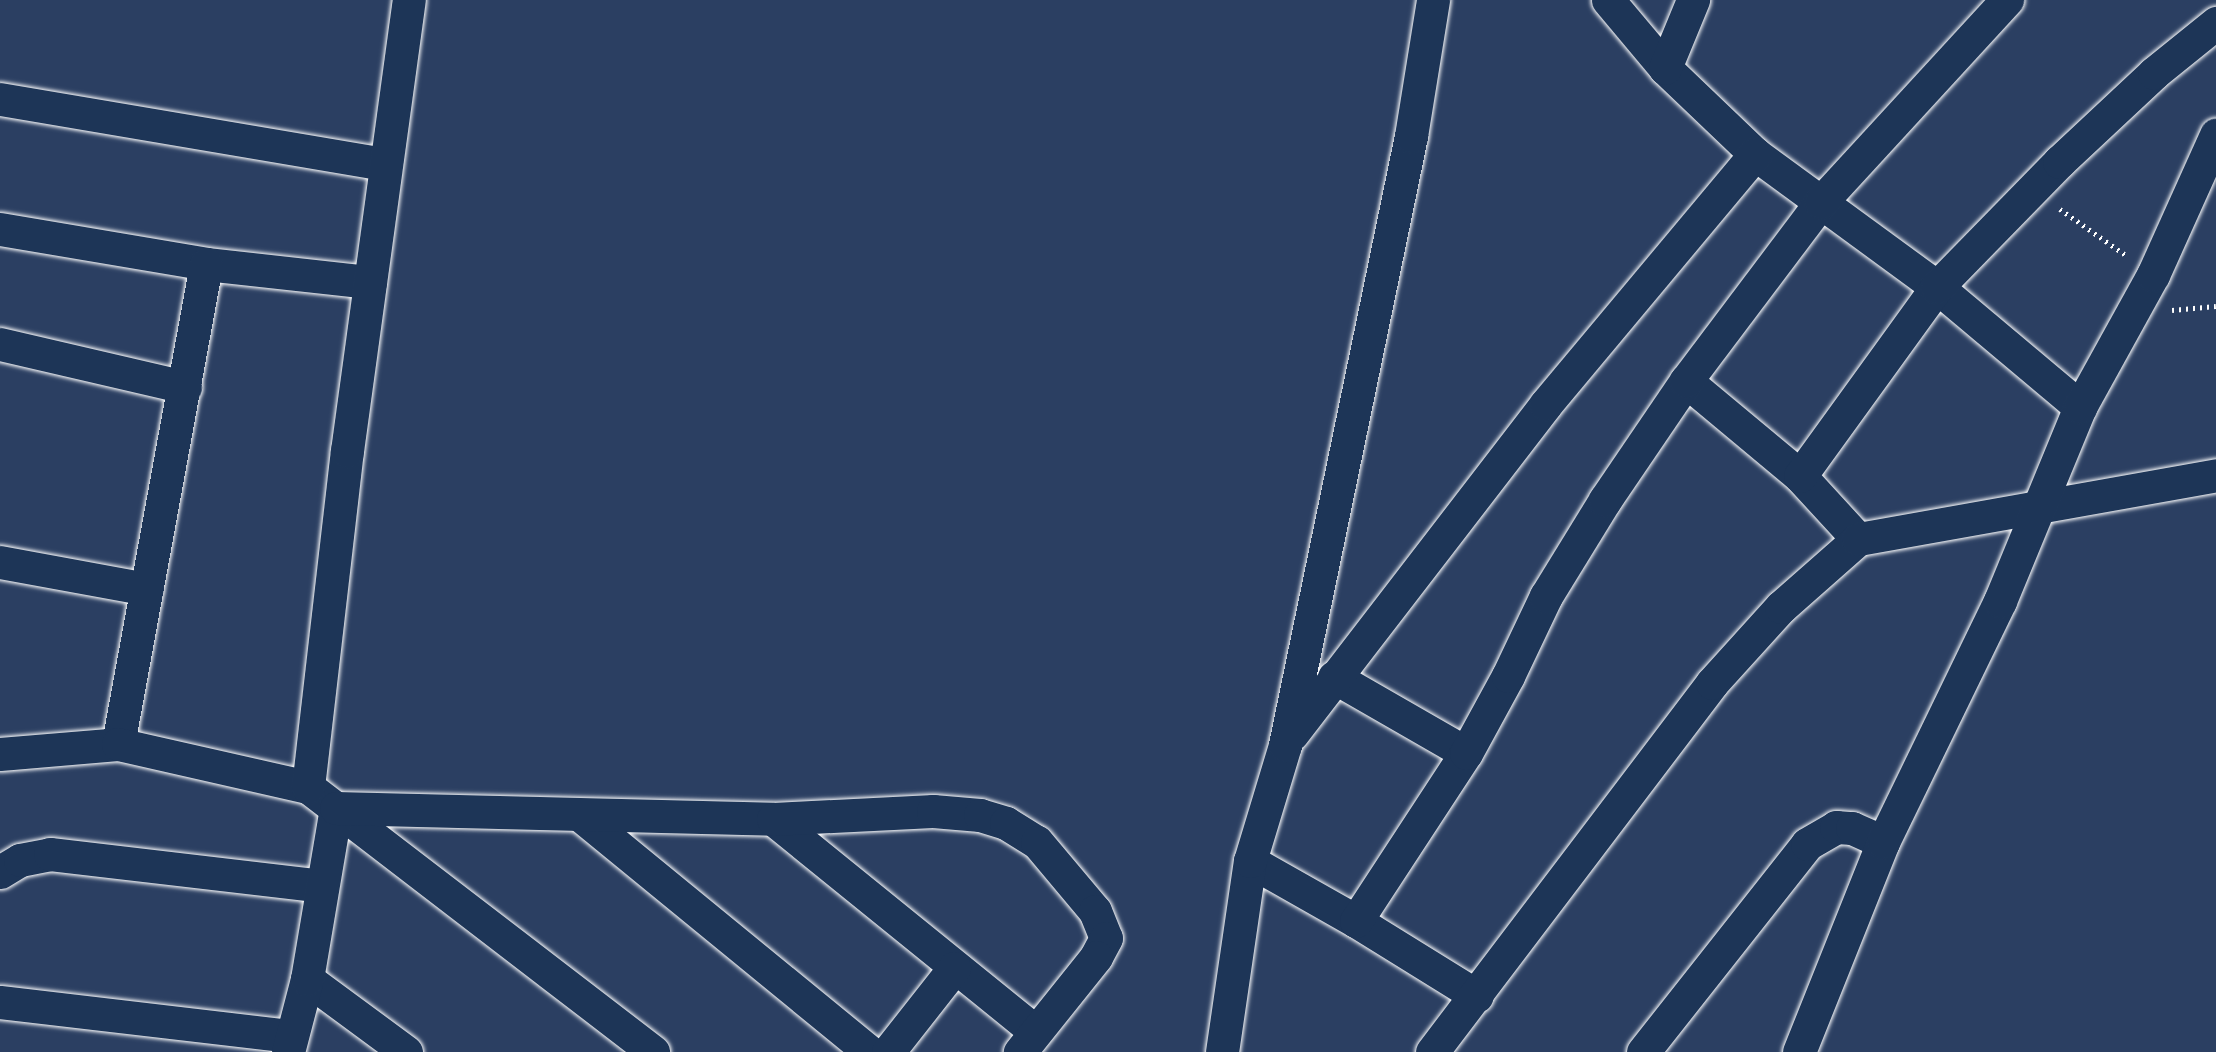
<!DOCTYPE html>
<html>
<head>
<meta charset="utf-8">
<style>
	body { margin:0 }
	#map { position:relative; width:2216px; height:1052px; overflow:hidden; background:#2b3f62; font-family:Pangolin,sans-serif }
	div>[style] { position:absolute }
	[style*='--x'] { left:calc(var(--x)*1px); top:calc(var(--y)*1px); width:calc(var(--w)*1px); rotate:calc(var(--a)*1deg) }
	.path>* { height:4.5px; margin-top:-2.25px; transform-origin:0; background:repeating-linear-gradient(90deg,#fff 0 2px,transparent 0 7px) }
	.roads { filter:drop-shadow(0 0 2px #fff) drop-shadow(0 0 2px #fff) }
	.street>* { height:33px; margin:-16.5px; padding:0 16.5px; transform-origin:16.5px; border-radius:16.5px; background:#1d3557 }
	span { translate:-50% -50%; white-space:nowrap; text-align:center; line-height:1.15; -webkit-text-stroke:5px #1d3557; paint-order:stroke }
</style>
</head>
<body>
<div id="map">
	<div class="path">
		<div style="--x:2060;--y:209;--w:82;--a:35"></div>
		<div style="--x:2172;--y:310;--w:44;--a:-5.2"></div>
	</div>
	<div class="roads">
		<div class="street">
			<div style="--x:1608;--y:0;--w:89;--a:50"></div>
			<div style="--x:1665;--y:68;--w:124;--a:43.7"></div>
			<div style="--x:1755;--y:154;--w:225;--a:36.2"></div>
			<div style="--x:1937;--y:287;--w:187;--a:40"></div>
			<div style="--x:1665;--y:68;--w:74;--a:-67.6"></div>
			<div style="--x:0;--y:99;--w:391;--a:9.6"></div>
			<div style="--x:0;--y:229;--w:209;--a:9.6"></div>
			<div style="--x:206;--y:264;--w:165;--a:6.3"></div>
			<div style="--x:0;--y:344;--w:190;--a:13.1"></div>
			<div style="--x:1686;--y:381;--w:148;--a:39.8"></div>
			<div style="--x:1800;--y:476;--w:86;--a:47.4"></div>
			<div style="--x:1800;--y:476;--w:233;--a:-54.1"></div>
			<div style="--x:1937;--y:287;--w:175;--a:-45.7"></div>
			<div style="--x:2059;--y:162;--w:130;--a:-43.1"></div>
			<div style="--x:2154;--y:73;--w:80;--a:-38.9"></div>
			<div style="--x:0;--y:562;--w:149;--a:10.4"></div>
			<div style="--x:1334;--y:677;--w:152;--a:29.9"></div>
			<div style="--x:1292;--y:734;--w:416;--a:-52.4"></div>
			<div style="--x:1546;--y:404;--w:326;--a:-50.1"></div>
			<div style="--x:118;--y:744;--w:488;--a:-79.6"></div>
			<div style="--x:0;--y:754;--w:118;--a:-4.8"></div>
			<div style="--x:118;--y:744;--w:195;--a:12.8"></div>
			<div style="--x:308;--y:787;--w:435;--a:37.5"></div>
			<div style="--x:308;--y:787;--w:338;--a:-83.4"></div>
			<div style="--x:347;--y:451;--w:455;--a:-82.2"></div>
			<div style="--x:580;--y:815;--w:375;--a:39.3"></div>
			<div style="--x:773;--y:819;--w:337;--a:39"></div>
			<div style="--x:1250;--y:861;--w:122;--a:29.5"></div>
			<div style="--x:1356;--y:921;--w:142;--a:31.8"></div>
			<div style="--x:0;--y:872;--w:23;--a:-31"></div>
			<div style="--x:20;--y:860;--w:31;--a:-11"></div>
			<div style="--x:50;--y:854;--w:274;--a:6.7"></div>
			<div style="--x:1356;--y:921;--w:201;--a:-56.8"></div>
			<div style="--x:1466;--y:753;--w:88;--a:-61.4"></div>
			<div style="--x:1508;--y:676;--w:89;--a:-64.6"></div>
			<div style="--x:1546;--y:596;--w:113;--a:-58.4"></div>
			<div style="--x:1605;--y:500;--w:144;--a:-55.8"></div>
			<div style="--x:1686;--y:381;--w:224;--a:-53"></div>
			<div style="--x:1821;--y:202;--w:275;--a:-47.4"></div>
			<div style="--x:307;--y:979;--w:123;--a:36.4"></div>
			<div style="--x:0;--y:1002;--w:293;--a:6.7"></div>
			<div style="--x:288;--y:1052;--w:75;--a:-75.4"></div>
			<div style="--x:307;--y:979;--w:173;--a:-80.4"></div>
			<div style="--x:336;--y:808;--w:437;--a:1.4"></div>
			<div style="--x:773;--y:819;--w:160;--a:-2.9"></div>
			<div style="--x:933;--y:811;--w:47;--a:4.9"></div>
			<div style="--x:980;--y:815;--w:27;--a:17"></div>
			<div style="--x:1006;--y:823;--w:36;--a:32"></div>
			<div style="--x:1037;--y:842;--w:90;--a:50"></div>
			<div style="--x:1095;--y:911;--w:29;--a:68"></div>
			<div style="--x:1106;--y:938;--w:21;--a:118"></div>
			<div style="--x:1096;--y:957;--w:122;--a:128.7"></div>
			<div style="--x:888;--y:1052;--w:107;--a:-51.8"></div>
			<div style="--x:1222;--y:1052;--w:193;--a:-81.7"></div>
			<div style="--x:1250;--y:861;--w:121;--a:-73.2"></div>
			<div style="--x:1285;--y:745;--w:622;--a:-78.31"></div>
			<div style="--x:1411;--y:136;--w:138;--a:-80.8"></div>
			<div style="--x:1432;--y:1052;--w:463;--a:-52.8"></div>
			<div style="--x:1712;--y:683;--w:103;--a:-47.8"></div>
			<div style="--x:1781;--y:607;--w:103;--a:-41.4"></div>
			<div style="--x:1858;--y:539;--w:364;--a:-10.1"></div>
			<div style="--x:1643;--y:1052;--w:265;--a:-51.7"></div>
			<div style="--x:1807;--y:844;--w:34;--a:-30"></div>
			<div style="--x:1836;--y:827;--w:16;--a:4"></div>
			<div style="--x:1852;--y:828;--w:34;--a:24"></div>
			<div style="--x:1799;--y:1052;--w:226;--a:-68.2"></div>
			<div style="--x:1883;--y:842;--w:268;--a:-64.1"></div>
			<div style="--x:2000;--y:601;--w:210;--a:-67.6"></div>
			<div style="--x:2080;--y:407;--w:151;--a:-61.1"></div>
			<div style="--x:2153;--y:275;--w:154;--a:-65.8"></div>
		</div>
	</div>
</div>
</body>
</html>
